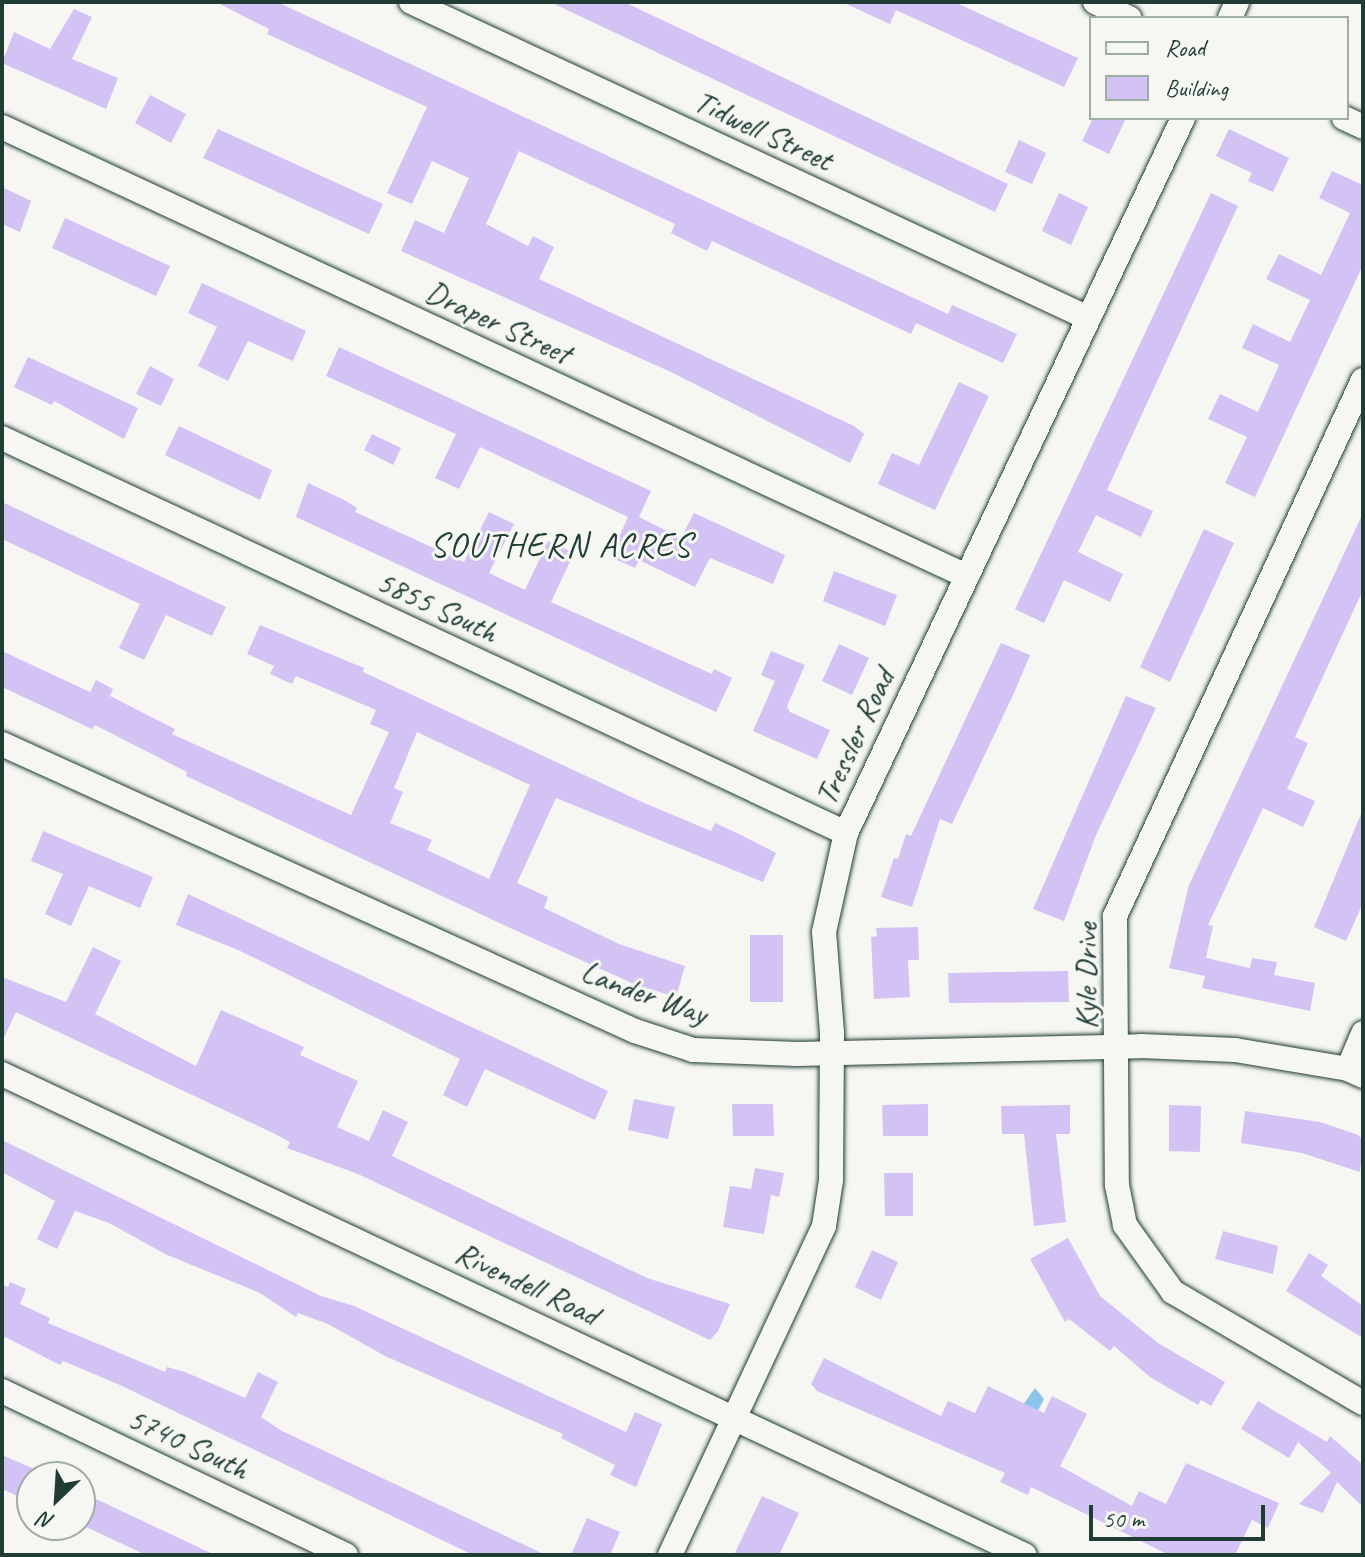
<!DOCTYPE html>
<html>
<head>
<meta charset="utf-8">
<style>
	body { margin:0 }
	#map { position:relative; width:1365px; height:1557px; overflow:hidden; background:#f6f6f2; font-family:Caveat,sans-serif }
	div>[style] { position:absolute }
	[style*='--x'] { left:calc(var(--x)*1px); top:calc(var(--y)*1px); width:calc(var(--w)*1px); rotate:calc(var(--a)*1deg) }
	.water>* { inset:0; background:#8cc5eb }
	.building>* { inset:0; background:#d3c3f4 }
	.roads { filter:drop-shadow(0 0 2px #1f3d34) drop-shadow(0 0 2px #1f3d34) }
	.street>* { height:24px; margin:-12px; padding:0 12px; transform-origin:12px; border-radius:12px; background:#f6f6f2 }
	span { translate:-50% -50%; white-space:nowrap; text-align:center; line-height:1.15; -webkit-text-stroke:6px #f6f6f2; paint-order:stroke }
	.street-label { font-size:32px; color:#1f3d34 }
	.neighbourhood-label { font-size:34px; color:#1f3d34; letter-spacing:2px }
	.frame { position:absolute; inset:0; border:4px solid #1f3d34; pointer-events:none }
	.legend { position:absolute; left:1089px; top:16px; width:260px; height:104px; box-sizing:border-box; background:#f6f6f2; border:2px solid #a0aca6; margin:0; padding:10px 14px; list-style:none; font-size:24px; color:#1f3d34 }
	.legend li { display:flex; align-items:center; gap:16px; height:40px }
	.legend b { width:40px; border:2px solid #a0aca6 }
	.north { position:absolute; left:16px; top:1461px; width:80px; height:80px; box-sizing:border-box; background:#f6f6f2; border:2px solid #a0aca6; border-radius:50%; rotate:205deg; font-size:22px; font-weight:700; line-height:32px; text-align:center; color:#1f3d34 }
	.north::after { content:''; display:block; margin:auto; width:28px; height:36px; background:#1f3d34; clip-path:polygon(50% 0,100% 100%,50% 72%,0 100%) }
	.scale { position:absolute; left:1089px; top:1505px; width:176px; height:36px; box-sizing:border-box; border:4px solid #1f3d34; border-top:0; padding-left:10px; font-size:24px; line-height:28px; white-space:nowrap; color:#1f3d34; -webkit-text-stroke:6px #f6f6f2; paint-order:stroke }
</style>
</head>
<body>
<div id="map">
	<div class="water">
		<div style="clip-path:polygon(1035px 1388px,1044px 1399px,1033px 1420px,1018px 1412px)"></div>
	</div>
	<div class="building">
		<div style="clip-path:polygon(216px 2px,277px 2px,948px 314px,952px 305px,1017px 334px,1003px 363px,916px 323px,911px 334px,712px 241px,707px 251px,671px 233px,675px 224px,519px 151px,486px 224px,528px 246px,533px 236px,554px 247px,539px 279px,854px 426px,864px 434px,850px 463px,671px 372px,401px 251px,415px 220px,444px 233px,469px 178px,432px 161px,412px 204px,387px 193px,427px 107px,267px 34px,269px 29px)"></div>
		<div style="clip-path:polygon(550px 2px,624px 2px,1008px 184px,995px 212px)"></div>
		<div style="clip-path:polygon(842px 2px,954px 2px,1078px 58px,1064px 87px,896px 10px,890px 24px)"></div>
		<div style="clip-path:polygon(74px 9px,92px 17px,72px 59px,118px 78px,106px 109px,2px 63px,14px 32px,50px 49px)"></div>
		<div style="clip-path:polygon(150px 95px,186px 114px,171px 143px,135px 123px)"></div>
		<div style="clip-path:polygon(1093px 118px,1126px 118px,1109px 154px,1082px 141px)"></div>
		<div style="clip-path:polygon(218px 129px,383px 204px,369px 234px,203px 158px)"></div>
		<div style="clip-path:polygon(1229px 129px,1289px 158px,1273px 192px,1248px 181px,1252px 173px,1216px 156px)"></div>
		<div style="clip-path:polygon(1019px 140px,1046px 153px,1032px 184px,1005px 172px)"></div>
		<div style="clip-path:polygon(1332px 171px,1363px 185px,1363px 265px,1255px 497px,1225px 483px,1247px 437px,1208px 419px,1220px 394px,1258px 412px,1279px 365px,1242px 348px,1253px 324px,1290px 342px,1310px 300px,1266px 279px,1279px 254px,1321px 275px,1350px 213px,1319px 198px)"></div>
		<div style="clip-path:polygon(2px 187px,31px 201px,20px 232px,2px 224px)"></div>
		<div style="clip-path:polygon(1059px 193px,1088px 207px,1071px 245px,1042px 231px)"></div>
		<div style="clip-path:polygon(1211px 193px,1238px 206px,1107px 490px,1153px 511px,1141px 537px,1096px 515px,1078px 552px,1123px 574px,1110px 602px,1064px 580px,1044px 623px,1015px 609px)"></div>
		<div style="clip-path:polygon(65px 218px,170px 266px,156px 296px,52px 248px)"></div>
		<div style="clip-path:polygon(202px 283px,306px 331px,293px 361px,248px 341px,228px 381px,198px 366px,217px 327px,188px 313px)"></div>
		<div style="clip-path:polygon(339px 347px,651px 491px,639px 517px,681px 538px,694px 513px,785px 555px,773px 584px,710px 558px,695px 587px,639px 560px,635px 568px,610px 557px,628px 517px,480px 447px,459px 489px,435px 478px,456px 434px,326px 376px)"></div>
		<div style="clip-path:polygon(28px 357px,138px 408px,124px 439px,54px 401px,52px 405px,14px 387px)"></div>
		<div style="clip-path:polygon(150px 366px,174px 379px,161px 406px,136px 394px)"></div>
		<div style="clip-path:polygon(959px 382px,989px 396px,935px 510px,878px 484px,892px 453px,919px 465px)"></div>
		<div style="clip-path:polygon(179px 426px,272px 470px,260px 500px,165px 455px)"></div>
		<div style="clip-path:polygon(372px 434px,401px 448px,393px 465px,364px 450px)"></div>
		<div style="clip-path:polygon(308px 483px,346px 501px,357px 508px,355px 512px,464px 562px,489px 512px,514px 524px,489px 573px,525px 590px,548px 541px,574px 553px,551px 602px,712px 674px,714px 669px,732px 678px,716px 712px,296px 517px)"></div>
		<div style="clip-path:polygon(2px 502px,226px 607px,212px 636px,166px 615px,144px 660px,119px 648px,140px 604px,2px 539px)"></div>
		<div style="clip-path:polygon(1363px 513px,1363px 590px,1295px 737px,1308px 743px,1287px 789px,1315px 801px,1303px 827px,1263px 808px,1208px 925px,1213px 926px,1206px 958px,1250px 968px,1252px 958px,1277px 962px,1274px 975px,1315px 983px,1310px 1011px,1202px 988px,1205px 976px,1169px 968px,1189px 885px)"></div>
		<div style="clip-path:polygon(1204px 529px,1234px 543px,1170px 682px,1140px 667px)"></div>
		<div style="clip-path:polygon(834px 571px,897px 595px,885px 626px,823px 601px)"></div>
		<div style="clip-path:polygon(evenodd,260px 625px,364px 668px,363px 672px,642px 802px,711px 831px,715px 823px,741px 835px,776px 853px,763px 882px,556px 798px,517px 883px,548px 897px,544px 908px,619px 944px,685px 966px,676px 997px,634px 984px,506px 926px,186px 776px,187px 772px,95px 725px,92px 729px,2px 687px,2px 651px,90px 692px,96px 680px,113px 689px,110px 696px,175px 729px,172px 734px,351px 815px,389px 732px,370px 724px,376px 710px,296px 676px,292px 684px,270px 674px,274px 666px,247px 654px,260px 625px,417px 732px,530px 785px,489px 879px,427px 850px,432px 840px,390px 823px,403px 792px,394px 788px,417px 732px)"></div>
		<div style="clip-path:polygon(1001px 643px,1030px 655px,1014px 693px,952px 824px,940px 819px,912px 907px,881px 897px,894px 858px,898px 859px,906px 834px,911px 836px)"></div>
		<div style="clip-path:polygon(839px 644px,869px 658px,852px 695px,822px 681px)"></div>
		<div style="clip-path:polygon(771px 651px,805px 665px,787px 706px,790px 712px,830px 730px,817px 759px,753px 731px,775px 681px,761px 675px)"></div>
		<div style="clip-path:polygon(1126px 696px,1156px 708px,1096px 835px,1064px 921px,1033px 909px)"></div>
		<div style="clip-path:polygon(1363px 809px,1363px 903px,1346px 941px,1314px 927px)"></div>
		<div style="clip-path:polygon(43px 831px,153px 877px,140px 908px,89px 886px,71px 926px,45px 914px,63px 874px,31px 861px)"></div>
		<div style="clip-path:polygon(188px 894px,608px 1091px,595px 1120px,485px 1069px,467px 1107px,443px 1095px,460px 1059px,238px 950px,176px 925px)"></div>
		<div style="clip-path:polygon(918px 927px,919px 960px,908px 960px,910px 997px,874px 999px,871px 937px,877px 936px,876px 928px)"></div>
		<div style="clip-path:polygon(750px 935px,783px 935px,783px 1002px,750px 1002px)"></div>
		<div style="clip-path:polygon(93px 947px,121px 961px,95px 1014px,196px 1066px,221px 1010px,304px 1047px,300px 1055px,358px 1081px,337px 1127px,369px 1141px,383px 1110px,408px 1122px,392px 1156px,647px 1278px,730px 1304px,718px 1331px,710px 1340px,358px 1174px,287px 1148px,290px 1142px,273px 1133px,16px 1012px,2px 1042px,2px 977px,66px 1002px)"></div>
		<div style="clip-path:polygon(1068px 971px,1069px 1002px,949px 1003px,948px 973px)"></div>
		<div style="clip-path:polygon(634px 1099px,675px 1107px,668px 1139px,628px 1130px)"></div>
		<div style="clip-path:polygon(732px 1104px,773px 1104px,774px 1136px,733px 1136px)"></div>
		<div style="clip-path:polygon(928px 1104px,928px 1136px,883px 1136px,882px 1105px)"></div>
		<div style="clip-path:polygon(1070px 1105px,1070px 1134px,1056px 1134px,1066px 1222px,1034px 1226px,1024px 1134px,1002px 1134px,1001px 1106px)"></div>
		<div style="clip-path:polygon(1169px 1105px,1201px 1106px,1200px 1152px,1169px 1151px)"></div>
		<div style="clip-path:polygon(1245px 1111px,1320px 1122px,1358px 1135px,1363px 1140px,1360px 1172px,1302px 1153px,1241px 1143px)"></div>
		<div style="clip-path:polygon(2px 1140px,321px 1296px,354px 1306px,626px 1432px,635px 1412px,662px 1424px,636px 1487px,610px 1475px,615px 1465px,561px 1438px,563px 1434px,385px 1356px,328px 1324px,298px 1313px,296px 1317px,260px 1293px,165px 1254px,109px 1223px,75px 1211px,57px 1249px,37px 1239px,55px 1201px,2px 1172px)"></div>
		<div style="clip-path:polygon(755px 1168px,784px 1173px,779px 1197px,771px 1195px,764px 1234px,723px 1227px,730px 1186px,751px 1189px)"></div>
		<div style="clip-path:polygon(884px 1173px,913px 1173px,913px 1216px,885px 1216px)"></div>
		<div style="clip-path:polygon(1223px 1231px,1278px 1246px,1273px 1274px,1215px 1259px)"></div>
		<div style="clip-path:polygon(1068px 1238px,1100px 1296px,1158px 1343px,1225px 1382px,1211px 1406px,1201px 1400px,1198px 1405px,1150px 1377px,1114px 1346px,1110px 1351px,1069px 1319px,1065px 1322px,1030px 1259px)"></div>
		<div style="clip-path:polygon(872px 1250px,898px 1262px,881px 1300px,855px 1287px)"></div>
		<div style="clip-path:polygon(1309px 1253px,1328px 1265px,1321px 1276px,1363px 1306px,1363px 1338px,1286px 1291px)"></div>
		<div style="clip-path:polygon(10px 1282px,26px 1289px,20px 1304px,50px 1318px,48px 1323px,165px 1372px,167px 1367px,185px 1372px,245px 1398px,258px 1372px,278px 1382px,261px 1417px,282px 1431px,546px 1555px,473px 1555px,120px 1385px,63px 1361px,60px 1365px,5px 1337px,2px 1344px,2px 1285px,8px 1287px)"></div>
		<div style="clip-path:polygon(824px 1358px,941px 1416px,948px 1401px,975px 1413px,988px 1386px,1044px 1413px,1052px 1396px,1087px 1414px,1060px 1466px,1132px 1506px,1139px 1491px,1166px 1504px,1186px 1463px,1279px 1503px,1268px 1528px,1252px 1520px,1235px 1555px,1169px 1555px,1031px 1487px,1028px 1495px,1000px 1482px,1005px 1473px,817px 1391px,811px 1384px)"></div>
		<div style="clip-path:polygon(1258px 1401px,1327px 1442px,1330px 1436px,1363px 1465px,1363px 1507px,1337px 1482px,1323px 1513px,1299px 1504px,1331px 1473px,1298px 1442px,1289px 1458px,1241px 1429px)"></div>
		<div style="clip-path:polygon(2px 1455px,53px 1477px,32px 1477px,32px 1503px,2px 1489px)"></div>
		<div style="clip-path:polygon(762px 1496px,799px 1513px,779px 1555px,734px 1555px)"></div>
		<div style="clip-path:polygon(94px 1498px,132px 1516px,215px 1555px,146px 1555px,82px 1525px)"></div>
		<div style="clip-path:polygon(587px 1518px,620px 1532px,610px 1555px,571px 1555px)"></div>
	</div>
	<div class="roads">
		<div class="street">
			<div style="--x:411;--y:2;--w:747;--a:25.02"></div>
			<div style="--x:1095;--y:2;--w:38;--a:25"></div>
			<div style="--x:1230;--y:18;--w:17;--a:-66"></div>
			<div style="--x:1344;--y:118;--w:21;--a:25"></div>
			<div style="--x:2;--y:127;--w:1063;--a:24.97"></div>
			<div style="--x:1363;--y:380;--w:591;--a:114.83"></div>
			<div style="--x:1115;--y:916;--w:269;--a:89.6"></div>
			<div style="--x:1117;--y:1185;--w:41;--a:78.7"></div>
			<div style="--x:1125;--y:1225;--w:82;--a:54.4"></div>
			<div style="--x:1173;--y:1292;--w:220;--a:30.3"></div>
			<div style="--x:2;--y:438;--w:932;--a:25.08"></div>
			<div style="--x:2;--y:744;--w:695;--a:24.39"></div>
			<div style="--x:635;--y:1031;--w:61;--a:18.1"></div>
			<div style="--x:693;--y:1050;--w:104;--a:2.2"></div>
			<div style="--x:797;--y:1054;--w:344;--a:-1.3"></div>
			<div style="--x:1141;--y:1046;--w:94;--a:2.4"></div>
			<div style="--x:1235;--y:1050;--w:115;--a:9.5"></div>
			<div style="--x:1348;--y:1069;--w:17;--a:25"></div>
			<div style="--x:1348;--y:1069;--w:39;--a:-67"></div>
			<div style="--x:2;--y:1074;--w:1130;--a:25.2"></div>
			<div style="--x:2;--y:1391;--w:381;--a:25.5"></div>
			<div style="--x:670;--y:1555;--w:363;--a:-64.9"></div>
			<div style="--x:824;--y:1226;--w:47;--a:-81.3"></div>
			<div style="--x:831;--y:1180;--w:147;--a:-89.6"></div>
			<div style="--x:832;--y:1033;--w:101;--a:-94.5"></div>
			<div style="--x:824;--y:932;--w:101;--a:-77.5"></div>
			<div style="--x:846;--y:833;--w:790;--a:-64.76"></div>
		</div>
	</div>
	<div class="street-label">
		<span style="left:763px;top:131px;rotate:25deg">Tidwell Street</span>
		<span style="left:498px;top:323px;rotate:25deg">Draper Street</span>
		<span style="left:437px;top:607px;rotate:25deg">5855 South</span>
		<span style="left:855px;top:737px;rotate:-65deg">Tressler Road</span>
		<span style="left:1087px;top:976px;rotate:-90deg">Kyle Drive</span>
		<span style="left:644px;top:993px;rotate:20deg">Lander Way</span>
		<span style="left:527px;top:1284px;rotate:25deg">Rivendell Road</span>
		<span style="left:188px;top:1444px;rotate:25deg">5740 South</span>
	</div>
	<div class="neighbourhood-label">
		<span style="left:561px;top:545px">SOUTHERN ACRES</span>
	</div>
	<div class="frame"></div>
	<ul class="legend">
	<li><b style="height:10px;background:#f6f6f2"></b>Road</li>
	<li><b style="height:22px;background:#d3c3f4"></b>Building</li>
	</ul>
	<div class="north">N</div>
	<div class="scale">50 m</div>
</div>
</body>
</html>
